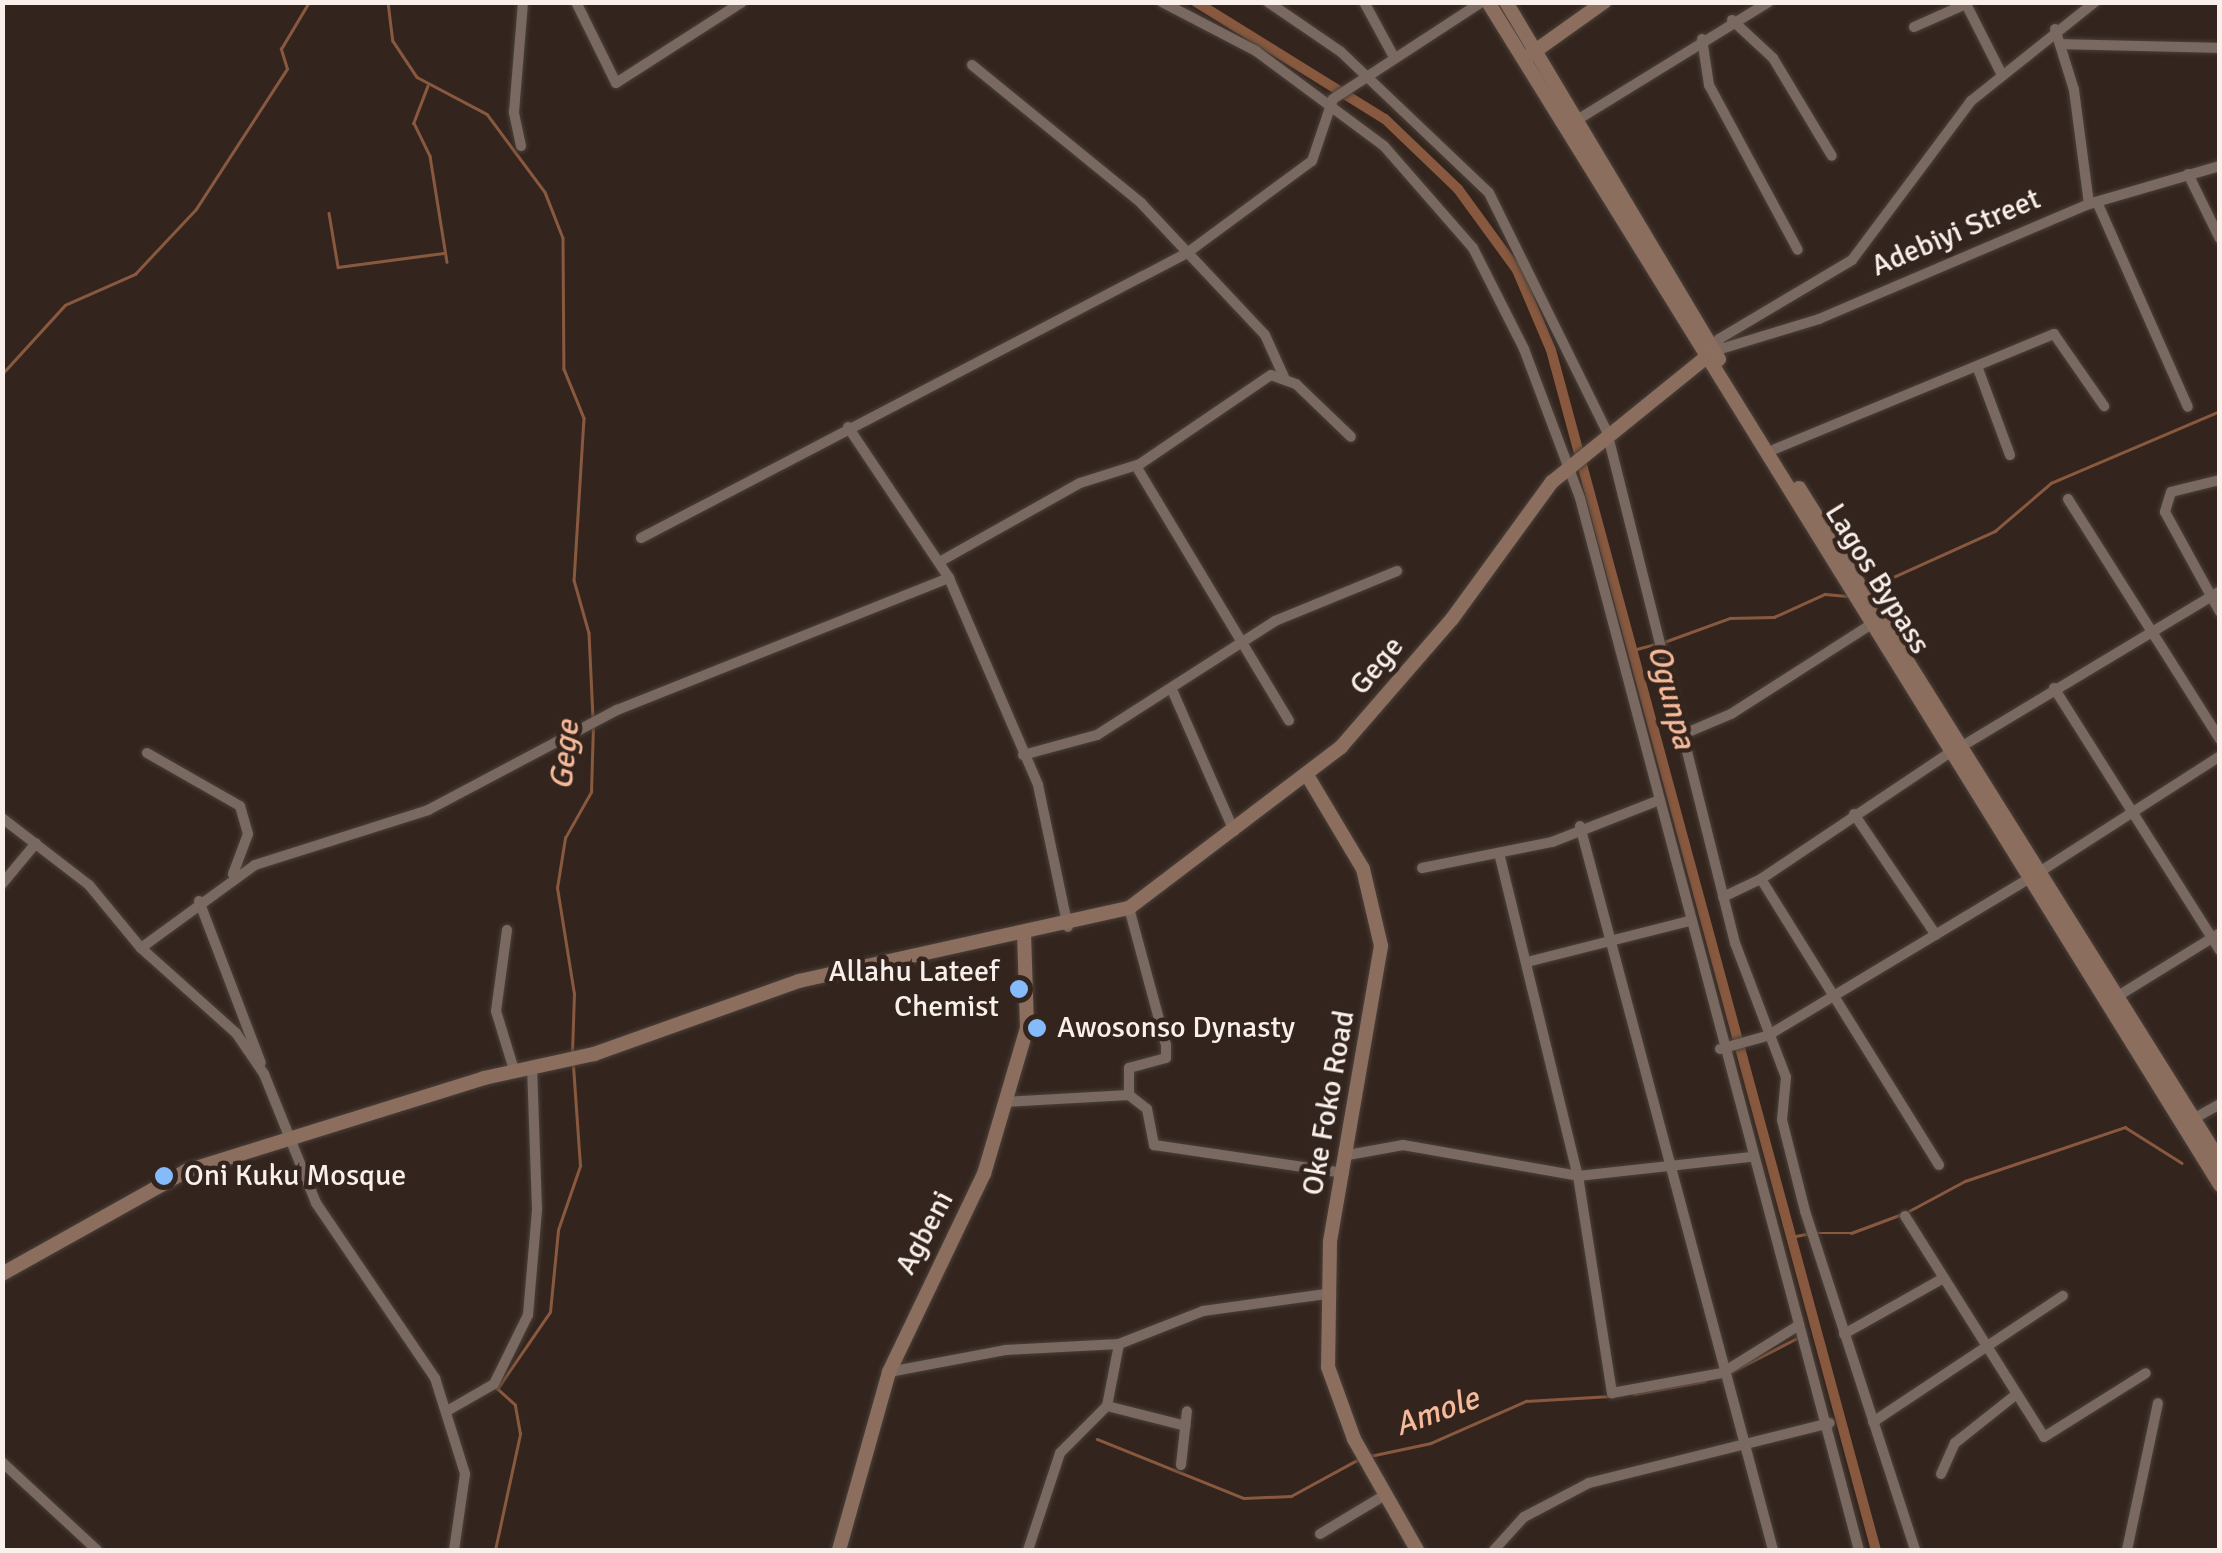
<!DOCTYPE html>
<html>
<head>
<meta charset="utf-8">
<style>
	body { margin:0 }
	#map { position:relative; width:2222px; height:1553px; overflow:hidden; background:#33251e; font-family:Signika,sans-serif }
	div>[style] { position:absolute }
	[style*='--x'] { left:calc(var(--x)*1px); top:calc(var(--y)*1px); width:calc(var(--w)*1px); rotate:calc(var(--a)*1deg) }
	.stream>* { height:2.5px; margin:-1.25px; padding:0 1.25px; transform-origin:1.25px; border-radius:1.25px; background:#89593f }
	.canal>* { height:10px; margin:-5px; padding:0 5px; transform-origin:5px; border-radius:5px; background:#89593f }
	.roads { filter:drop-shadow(0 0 2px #4b403a) drop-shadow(0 0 2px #4b403a) }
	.street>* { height:10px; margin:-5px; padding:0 5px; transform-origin:5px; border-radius:5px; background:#796960 }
	.secondary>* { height:14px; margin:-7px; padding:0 7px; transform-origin:7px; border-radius:7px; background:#8c6e5e }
	.dots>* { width:28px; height:28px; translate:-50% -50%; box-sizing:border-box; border:5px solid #33251e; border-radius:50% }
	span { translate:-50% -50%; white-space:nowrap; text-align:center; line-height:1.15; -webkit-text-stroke:9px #33251e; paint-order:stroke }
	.street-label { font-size:30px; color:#f9efeb }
	.poi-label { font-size:30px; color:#f9efeb }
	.right { translate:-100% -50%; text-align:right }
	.left { translate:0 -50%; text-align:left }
	.water-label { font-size:32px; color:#f6b999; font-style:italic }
	.frame { position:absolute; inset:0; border:5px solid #f9efeb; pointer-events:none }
</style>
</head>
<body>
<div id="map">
	<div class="stream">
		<div style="--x:388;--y:2;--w:39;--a:83"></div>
		<div style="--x:393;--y:41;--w:43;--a:56.3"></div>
		<div style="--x:417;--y:77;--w:79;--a:27.9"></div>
		<div style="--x:487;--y:114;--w:97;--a:53.4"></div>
		<div style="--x:545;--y:192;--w:49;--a:68.6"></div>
		<div style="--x:563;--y:238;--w:131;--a:89.6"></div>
		<div style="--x:564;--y:369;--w:53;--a:67.8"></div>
		<div style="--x:584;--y:418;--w:162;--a:93.5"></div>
		<div style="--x:574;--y:580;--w:55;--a:74.2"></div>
		<div style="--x:589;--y:633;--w:84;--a:87.3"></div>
		<div style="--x:428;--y:86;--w:40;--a:111"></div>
		<div style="--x:414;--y:123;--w:37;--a:64"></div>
		<div style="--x:430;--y:156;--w:107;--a:80.9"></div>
		<div style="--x:329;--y:213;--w:55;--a:80.5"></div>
		<div style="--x:338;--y:267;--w:106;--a:-7.6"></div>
		<div style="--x:2;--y:374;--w:93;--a:-47.6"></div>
		<div style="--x:65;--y:305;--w:77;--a:-23.9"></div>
		<div style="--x:135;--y:274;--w:89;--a:-46.8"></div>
		<div style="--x:196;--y:209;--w:167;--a:-57"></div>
		<div style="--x:287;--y:69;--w:21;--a:-107"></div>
		<div style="--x:281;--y:49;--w:55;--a:-59.2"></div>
		<div style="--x:1867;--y:589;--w:141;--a:-24.4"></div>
		<div style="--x:1995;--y:531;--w:74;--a:-40.6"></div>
		<div style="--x:2051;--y:483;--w:184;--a:-23.1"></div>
		<div style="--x:1664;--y:642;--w:70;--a:-20"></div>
		<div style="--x:1730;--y:618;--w:44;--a:-1.3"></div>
		<div style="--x:1774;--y:617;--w:56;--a:-24.3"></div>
		<div style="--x:1825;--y:594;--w:25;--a:5"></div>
		<div style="--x:1633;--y:650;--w:24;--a:-15"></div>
		<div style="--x:572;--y:1053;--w:59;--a:-88.1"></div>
		<div style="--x:574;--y:994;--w:107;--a:-99.1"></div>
		<div style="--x:557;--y:888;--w:51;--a:-80.9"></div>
		<div style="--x:565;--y:838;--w:53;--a:-60.5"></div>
		<div style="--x:591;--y:792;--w:67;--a:-88.3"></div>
		<div style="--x:1909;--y:1211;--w:64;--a:-28.2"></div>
		<div style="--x:1965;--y:1181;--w:169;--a:-18.6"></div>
		<div style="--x:2125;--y:1127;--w:67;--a:32.3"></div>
		<div style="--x:1815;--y:1233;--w:36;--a:0"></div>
		<div style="--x:1851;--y:1233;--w:54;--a:-20.4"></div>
		<div style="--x:1791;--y:1237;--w:16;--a:-11"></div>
		<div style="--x:1731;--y:1372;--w:76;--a:-27.2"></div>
		<div style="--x:1634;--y:1394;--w:72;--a:-10.4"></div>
		<div style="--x:1097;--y:1439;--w:158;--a:21.9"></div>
		<div style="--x:1244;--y:1498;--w:47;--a:-2.4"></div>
		<div style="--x:1291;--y:1496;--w:75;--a:-28.6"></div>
		<div style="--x:1370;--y:1456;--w:62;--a:-12"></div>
		<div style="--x:1431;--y:1443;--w:104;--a:-23.9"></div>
		<div style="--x:1526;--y:1401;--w:85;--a:-3.4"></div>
		<div style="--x:495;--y:1550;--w:119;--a:-77.8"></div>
		<div style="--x:520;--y:1434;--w:29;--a:-100"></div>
		<div style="--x:515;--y:1405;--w:24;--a:-138"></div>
		<div style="--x:497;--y:1389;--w:93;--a:-55.5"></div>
		<div style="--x:550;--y:1312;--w:82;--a:-84.4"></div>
		<div style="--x:558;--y:1230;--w:68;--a:-71"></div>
		<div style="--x:580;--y:1166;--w:100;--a:-94"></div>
	</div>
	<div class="canal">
		<div style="--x:1196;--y:2;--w:222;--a:31.8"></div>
		<div style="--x:1385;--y:119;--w:101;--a:43.8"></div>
		<div style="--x:1458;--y:189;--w:100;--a:53.9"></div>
		<div style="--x:1517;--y:270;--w:87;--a:67"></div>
		<div style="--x:1551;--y:350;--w:1243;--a:74.85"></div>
	</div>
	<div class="roads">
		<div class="street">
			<div style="--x:576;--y:2;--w:90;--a:63.7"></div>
			<div style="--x:616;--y:83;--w:150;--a:-32.7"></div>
			<div style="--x:1162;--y:2;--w:106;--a:27.5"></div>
			<div style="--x:1256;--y:51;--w:159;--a:36.6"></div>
			<div style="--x:1384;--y:146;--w:135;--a:48.9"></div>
			<div style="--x:1473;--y:248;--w:113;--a:63.2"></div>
			<div style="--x:1524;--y:349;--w:159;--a:69.4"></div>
			<div style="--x:1580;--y:498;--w:1088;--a:75.15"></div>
			<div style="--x:1268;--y:2;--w:88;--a:34.4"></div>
			<div style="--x:1341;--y:52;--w:204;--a:43.6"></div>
			<div style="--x:1489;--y:193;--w:267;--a:63.7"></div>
			<div style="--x:1607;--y:432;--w:527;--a:75.94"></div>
			<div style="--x:1735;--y:943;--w:143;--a:69.2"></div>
			<div style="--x:1786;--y:1077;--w:43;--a:95.3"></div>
			<div style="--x:1782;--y:1120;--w:94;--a:75.8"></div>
			<div style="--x:1805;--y:1211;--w:356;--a:72"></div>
			<div style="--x:1364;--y:2;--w:63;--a:61.4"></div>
			<div style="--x:1732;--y:20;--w:56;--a:42.8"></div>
			<div style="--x:1773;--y:58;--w:114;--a:59"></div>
			<div style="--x:1914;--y:27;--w:57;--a:-23.9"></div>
			<div style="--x:1966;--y:4;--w:75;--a:63.1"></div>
			<div style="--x:2055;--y:29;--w:64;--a:72.7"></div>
			<div style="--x:2074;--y:90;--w:115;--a:82.5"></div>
			<div style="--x:1702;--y:39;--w:47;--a:81.3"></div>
			<div style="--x:1709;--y:85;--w:187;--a:61.7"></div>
			<div style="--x:2061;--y:44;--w:159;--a:1.4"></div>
			<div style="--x:972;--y:65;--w:218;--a:39.2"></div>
			<div style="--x:1141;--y:203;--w:181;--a:46.8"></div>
			<div style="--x:1265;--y:335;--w:46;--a:65.7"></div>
			<div style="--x:1577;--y:120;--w:225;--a:-31.6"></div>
			<div style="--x:521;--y:146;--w:35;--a:-102"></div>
			<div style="--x:514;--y:112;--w:110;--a:-85.3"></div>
			<div style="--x:2188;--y:174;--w:72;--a:63.8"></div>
			<div style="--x:2097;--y:202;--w:224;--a:66.1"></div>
			<div style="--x:1718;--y:350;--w:11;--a:-85"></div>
			<div style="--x:1719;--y:339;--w:155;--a:-30.7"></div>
			<div style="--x:1852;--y:260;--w:199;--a:-53.2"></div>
			<div style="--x:1971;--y:101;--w:159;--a:-38.6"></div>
			<div style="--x:1714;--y:351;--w:110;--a:-16.9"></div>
			<div style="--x:1819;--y:319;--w:293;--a:-23.1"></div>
			<div style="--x:2089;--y:204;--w:136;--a:-16.2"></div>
			<div style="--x:1977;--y:366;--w:95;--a:69.7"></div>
			<div style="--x:848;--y:427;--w:182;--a:56.2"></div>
			<div style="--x:949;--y:578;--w:225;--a:66.7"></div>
			<div style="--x:1038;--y:785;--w:145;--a:78.1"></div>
			<div style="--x:1775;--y:449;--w:302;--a:-22.4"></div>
			<div style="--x:2054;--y:334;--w:88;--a:55.2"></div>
			<div style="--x:1136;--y:466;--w:297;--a:59"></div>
			<div style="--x:2220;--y:480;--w:50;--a:166.2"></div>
			<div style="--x:2171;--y:492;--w:21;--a:107"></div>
			<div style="--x:2165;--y:512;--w:114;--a:61.2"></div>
			<div style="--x:2068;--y:499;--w:284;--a:57.7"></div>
			<div style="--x:641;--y:538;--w:616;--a:-27.56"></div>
			<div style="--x:1187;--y:253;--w:155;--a:-36.4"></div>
			<div style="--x:1312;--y:161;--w:65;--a:-71.3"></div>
			<div style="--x:1333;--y:99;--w:178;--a:-33.1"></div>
			<div style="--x:941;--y:561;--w:159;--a:-29.3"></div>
			<div style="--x:1080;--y:483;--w:63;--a:-17.6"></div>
			<div style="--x:1140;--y:464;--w:158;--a:-34.2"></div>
			<div style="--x:1271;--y:375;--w:27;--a:20"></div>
			<div style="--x:1296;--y:384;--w:76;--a:43.9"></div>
			<div style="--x:2054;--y:688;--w:311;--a:57.7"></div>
			<div style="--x:1173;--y:692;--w:152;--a:66.3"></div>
			<div style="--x:1679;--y:736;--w:56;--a:-22.9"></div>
			<div style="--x:1731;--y:714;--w:167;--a:-32.6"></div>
			<div style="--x:1964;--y:745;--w:299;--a:-31"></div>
			<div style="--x:147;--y:753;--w:107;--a:29.7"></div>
			<div style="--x:240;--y:806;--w:29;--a:74"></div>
			<div style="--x:248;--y:834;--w:43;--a:110.6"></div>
			<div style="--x:1023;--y:755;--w:77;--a:-15.1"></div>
			<div style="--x:1097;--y:735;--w:211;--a:-32.6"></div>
			<div style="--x:1275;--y:621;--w:132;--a:-22.3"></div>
			<div style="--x:1854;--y:814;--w:146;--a:55.9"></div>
			<div style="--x:2;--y:818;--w:110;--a:37.6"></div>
			<div style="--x:89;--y:885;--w:82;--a:50.5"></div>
			<div style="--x:141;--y:948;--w:127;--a:41.8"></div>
			<div style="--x:236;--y:1033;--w:50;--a:55.7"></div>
			<div style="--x:264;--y:1074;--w:139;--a:68"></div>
			<div style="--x:316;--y:1203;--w:212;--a:55.8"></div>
			<div style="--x:435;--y:1378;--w:101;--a:72.6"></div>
			<div style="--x:465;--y:1474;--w:77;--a:98.2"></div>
			<div style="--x:1580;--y:826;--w:749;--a:75.07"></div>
			<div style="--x:1499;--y:853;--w:333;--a:76.3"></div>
			<div style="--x:1578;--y:1176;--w:220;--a:81.1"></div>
			<div style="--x:1612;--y:1393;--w:112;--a:-10.3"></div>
			<div style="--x:1722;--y:1373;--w:91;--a:-31.9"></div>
			<div style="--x:1422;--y:868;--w:133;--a:-11.3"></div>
			<div style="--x:1552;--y:842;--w:113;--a:-21.3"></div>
			<div style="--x:2041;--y:871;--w:213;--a:-32.7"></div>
			<div style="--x:2;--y:884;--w:53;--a:-50.3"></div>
			<div style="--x:1723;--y:897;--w:42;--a:-25.3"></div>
			<div style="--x:199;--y:901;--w:173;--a:69.1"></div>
			<div style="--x:1129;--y:908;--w:142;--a:74.9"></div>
			<div style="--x:1166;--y:1045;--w:13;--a:90"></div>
			<div style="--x:1166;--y:1058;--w:38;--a:165"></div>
			<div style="--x:1129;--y:1068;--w:27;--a:90"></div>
			<div style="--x:1129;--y:1095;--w:23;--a:38"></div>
			<div style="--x:1147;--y:1109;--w:37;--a:79"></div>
			<div style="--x:1154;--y:1145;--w:192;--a:8.4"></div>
			<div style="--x:507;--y:930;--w:82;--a:97.7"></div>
			<div style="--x:496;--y:1011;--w:62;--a:73"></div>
			<div style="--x:141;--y:948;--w:141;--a:-36.1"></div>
			<div style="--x:255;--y:865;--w:182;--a:-17.6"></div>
			<div style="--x:428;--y:810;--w:214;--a:-27.9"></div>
			<div style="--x:617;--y:710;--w:357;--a:-21.7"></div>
			<div style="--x:1527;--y:962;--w:167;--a:-14.2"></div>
			<div style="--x:2118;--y:996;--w:120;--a:-31.7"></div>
			<div style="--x:1720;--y:1049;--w:49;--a:-15.5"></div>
			<div style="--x:1767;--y:1036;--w:307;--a:-31"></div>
			<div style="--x:1004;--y:1102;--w:125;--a:-3.2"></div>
			<div style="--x:2193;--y:1119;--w:31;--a:-29"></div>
			<div style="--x:1348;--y:1155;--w:56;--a:-10.3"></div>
			<div style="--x:1403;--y:1145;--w:178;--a:10"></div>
			<div style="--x:1578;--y:1176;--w:172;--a:-6.3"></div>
			<div style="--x:1939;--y:1165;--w:337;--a:-121.9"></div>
			<div style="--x:1761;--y:879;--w:229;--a:-33.8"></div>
			<div style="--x:1905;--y:1216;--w:261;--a:57.8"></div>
			<div style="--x:2044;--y:1437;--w:120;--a:-32.1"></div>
			<div style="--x:1844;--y:1334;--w:112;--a:-29.3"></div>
			<div style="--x:889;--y:1372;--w:118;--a:-10.7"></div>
			<div style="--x:1005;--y:1350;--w:114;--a:-3"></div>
			<div style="--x:1119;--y:1344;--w:90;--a:-21.4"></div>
			<div style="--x:1203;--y:1311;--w:124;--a:-7.9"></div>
			<div style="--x:1107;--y:1406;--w:81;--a:14.2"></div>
			<div style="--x:447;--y:1411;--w:54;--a:-29.9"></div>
			<div style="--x:494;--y:1384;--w:77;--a:-63.8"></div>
			<div style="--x:528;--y:1315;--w:106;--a:-85.1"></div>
			<div style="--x:537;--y:1209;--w:143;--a:-92"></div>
			<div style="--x:1873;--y:1422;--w:228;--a:-33.6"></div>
			<div style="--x:2;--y:1462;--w:129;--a:42.8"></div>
			<div style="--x:1181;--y:1465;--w:54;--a:-83.7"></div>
			<div style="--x:1941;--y:1474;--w:34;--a:-66"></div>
			<div style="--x:1955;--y:1443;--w:75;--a:-38.5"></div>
			<div style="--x:1320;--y:1534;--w:76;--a:-31"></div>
			<div style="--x:1028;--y:1550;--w:102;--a:-71.7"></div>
			<div style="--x:1060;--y:1453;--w:66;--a:-45"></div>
			<div style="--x:1107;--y:1406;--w:63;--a:-79"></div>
			<div style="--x:1494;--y:1550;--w:45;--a:-47.7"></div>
			<div style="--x:1524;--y:1517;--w:73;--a:-27.6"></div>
			<div style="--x:1589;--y:1483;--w:248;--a:-14"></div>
			<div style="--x:2127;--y:1550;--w:150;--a:-78.1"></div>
		</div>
		<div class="secondary">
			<div style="--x:1488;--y:2;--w:1391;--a:58.25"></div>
			<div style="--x:1506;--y:2;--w:416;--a:59.2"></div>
			<div style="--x:1531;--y:54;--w:90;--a:-35.5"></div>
			<div style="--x:1799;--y:488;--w:794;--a:57.97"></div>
			<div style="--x:1307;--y:775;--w:109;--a:59.2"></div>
			<div style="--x:1363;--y:869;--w:79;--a:76.8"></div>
			<div style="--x:1381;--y:946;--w:300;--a:99.8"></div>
			<div style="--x:1330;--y:1242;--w:125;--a:90.9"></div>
			<div style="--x:1328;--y:1367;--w:77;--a:70.1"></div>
			<div style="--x:1354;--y:1439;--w:128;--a:60.4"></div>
			<div style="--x:2;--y:1274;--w:211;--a:-29.2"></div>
			<div style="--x:186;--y:1171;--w:312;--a:-17.3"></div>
			<div style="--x:484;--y:1078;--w:113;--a:-12.3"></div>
			<div style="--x:594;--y:1054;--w:218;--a:-19.6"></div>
			<div style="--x:799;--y:981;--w:338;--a:-12.5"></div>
			<div style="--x:1129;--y:908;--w:266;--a:-37.2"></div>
			<div style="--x:1341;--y:747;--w:169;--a:-49.1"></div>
			<div style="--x:1452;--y:619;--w:170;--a:-53.9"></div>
			<div style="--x:1552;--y:482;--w:208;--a:-39"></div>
			<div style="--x:839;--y:1550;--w:185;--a:-74.3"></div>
			<div style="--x:889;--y:1372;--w:220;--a:-64.4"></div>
			<div style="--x:984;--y:1174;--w:152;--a:-73.6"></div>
			<div style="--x:1027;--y:1028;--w:93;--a:-91.8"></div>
		</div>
	</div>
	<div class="dots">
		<div style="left:1019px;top:989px;background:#85bbfb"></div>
		<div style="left:1037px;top:1028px;background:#85bbfb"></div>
		<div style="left:164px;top:1176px;background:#85bbfb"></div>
	</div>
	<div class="street-label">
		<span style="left:1956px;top:233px;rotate:-23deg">Adebiyi Street</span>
		<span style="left:1877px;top:579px;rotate:58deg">Lagos Bypass</span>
		<span style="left:1377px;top:666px;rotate:-50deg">Gege</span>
		<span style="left:1329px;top:1103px;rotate:-80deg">Oke Foko Road</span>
		<span style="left:925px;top:1233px;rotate:-62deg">Agbeni</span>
	</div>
	<div class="poi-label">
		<span class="right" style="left:999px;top:989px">Allahu Lateef<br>Chemist</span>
		<span class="left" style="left:1057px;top:1028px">Awosonso Dynasty</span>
		<span class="left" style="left:184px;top:1176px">Oni Kuku Mosque</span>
	</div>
	<div class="water-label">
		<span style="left:1671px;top:697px;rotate:75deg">Ogunpa</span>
		<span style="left:565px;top:755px;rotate:-84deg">Gege</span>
		<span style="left:1437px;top:1412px;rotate:-20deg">Amole</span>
	</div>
	<div class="frame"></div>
</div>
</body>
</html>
